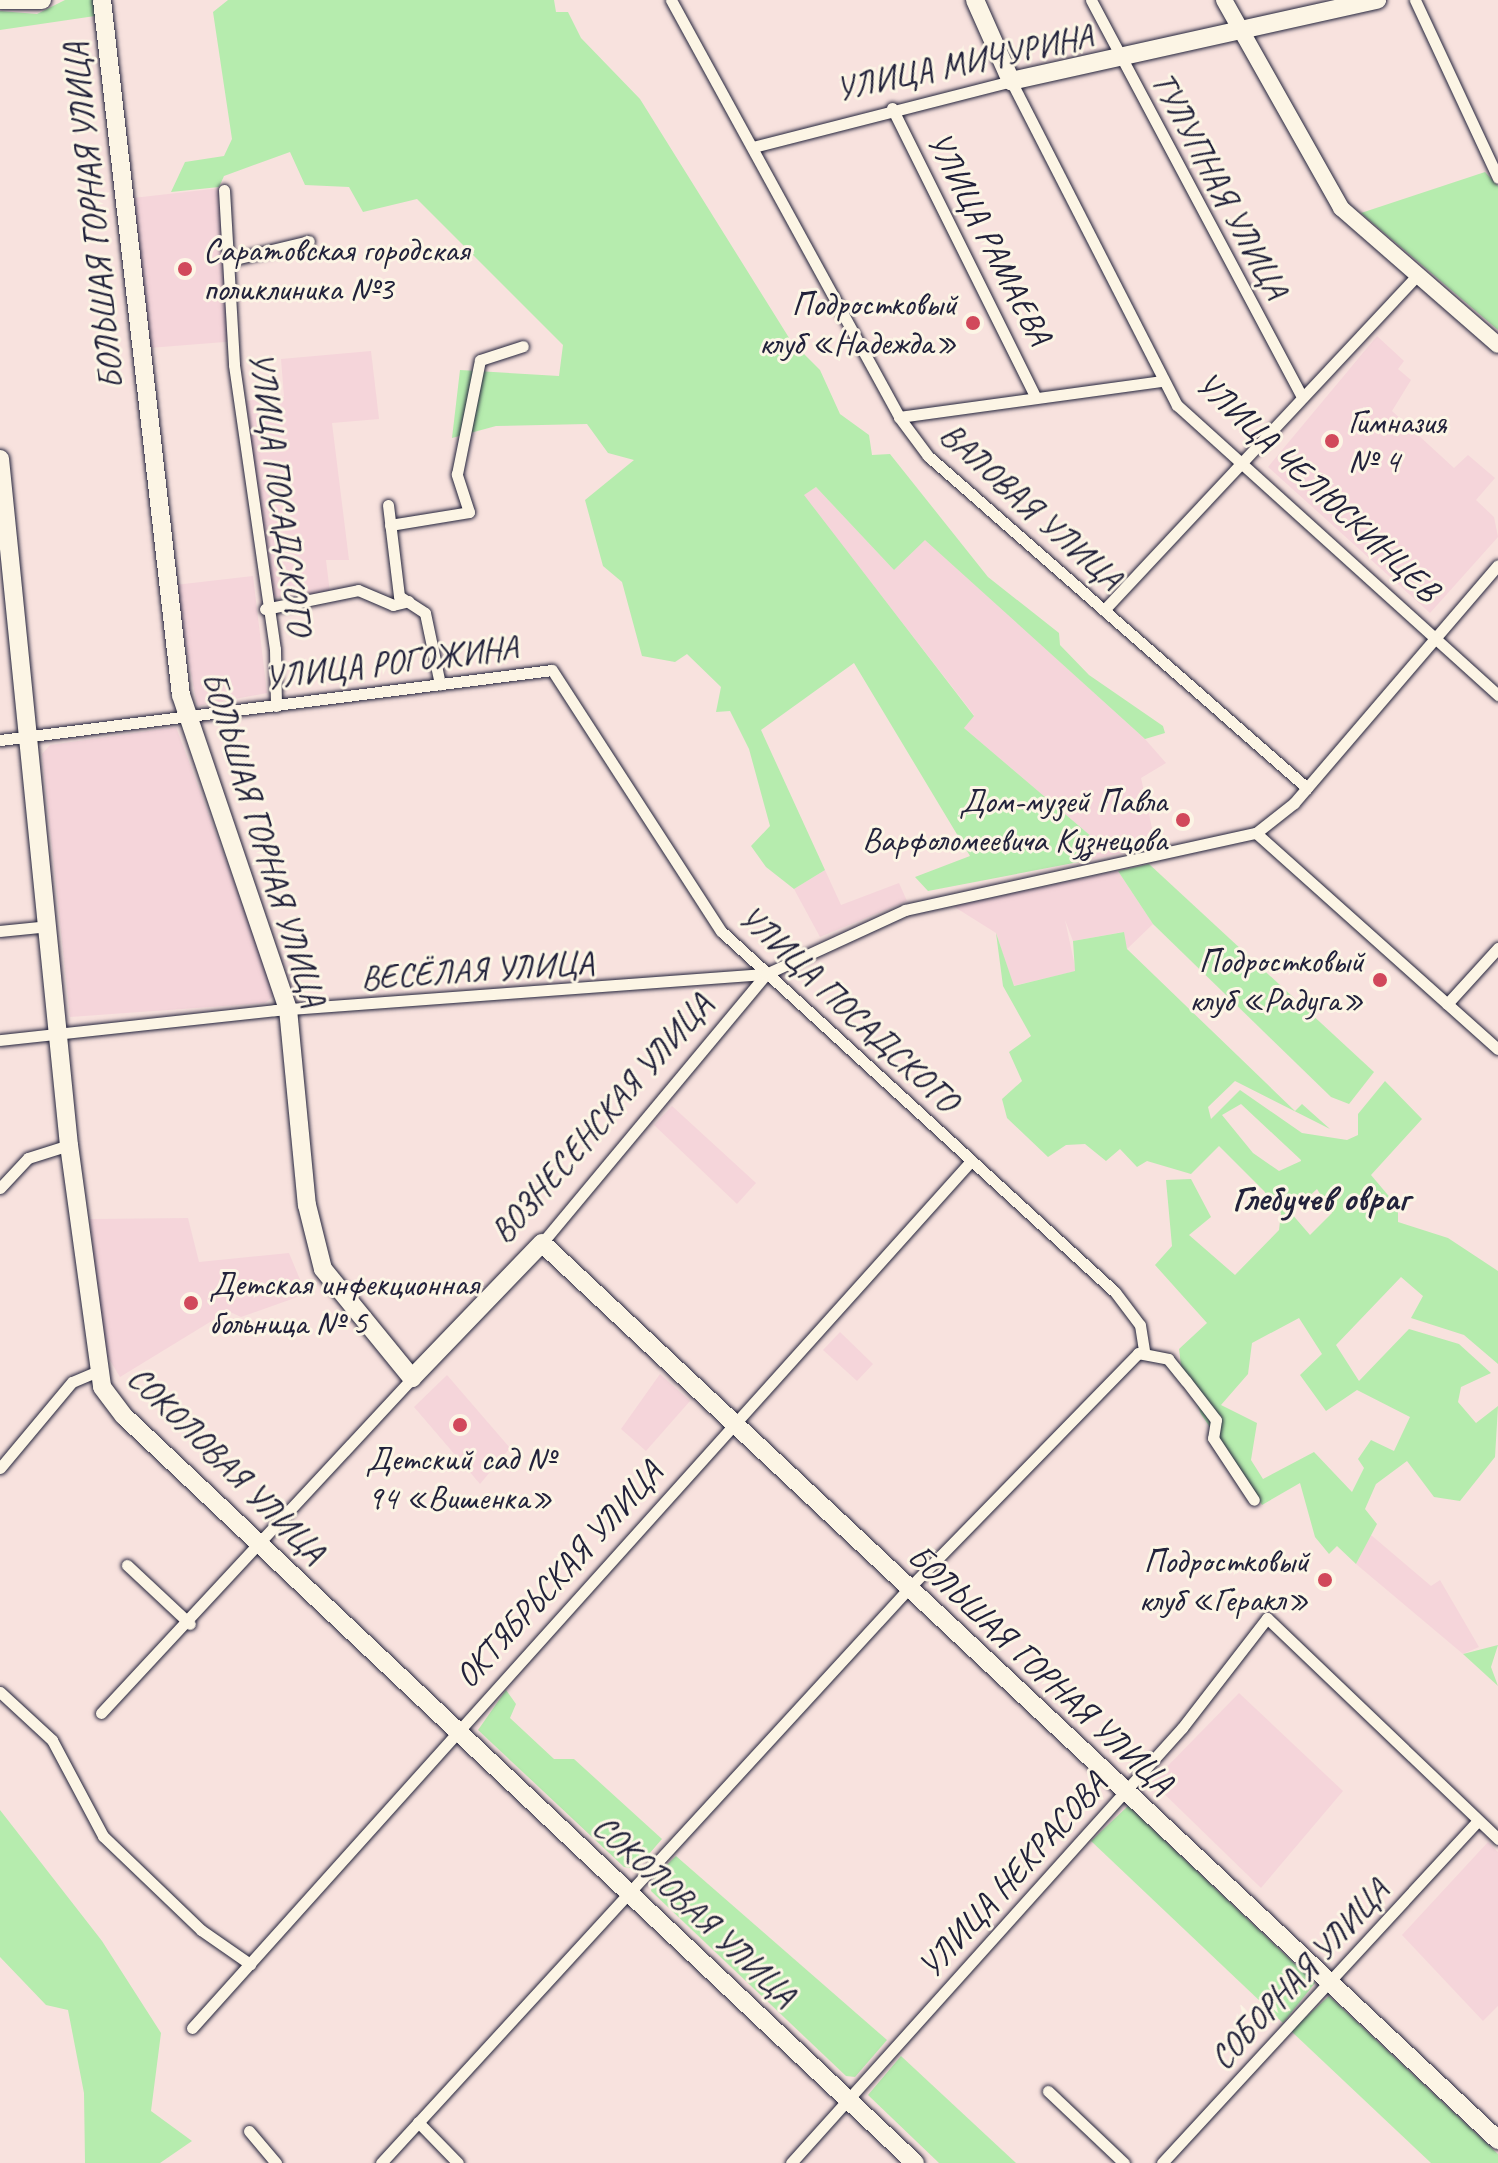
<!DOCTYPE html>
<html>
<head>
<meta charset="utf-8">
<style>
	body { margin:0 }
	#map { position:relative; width:1498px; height:2163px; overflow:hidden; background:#f8e2de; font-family:Caveat,sans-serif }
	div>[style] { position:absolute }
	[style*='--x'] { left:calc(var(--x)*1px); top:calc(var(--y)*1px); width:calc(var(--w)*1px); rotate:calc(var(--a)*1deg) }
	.built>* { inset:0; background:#f5d5da }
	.green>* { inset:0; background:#b6ecae }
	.roads { filter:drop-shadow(0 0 2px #22223b) drop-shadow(0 0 2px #22223b) }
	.street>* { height:11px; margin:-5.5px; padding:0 5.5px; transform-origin:5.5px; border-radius:5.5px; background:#fcf5e5 }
	.secondary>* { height:16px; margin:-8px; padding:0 8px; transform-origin:8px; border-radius:8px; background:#fcf5e5 }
	.primary>* { height:18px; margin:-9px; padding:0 9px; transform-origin:9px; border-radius:9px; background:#fcf5e5 }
	.dots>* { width:22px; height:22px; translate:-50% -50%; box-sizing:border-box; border:4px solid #fcf5e5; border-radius:50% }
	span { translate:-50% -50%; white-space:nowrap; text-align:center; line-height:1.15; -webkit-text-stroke:6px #fcf5e5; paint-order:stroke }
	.street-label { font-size:34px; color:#22223b }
	.poi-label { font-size:34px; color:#22223b }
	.left { translate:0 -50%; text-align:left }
	.right { translate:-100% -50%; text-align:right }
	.neighbourhood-label { font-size:36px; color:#22223b; font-weight:700 }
</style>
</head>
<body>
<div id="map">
	<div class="built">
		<div style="clip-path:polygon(221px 188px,237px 341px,149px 348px,133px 198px)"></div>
		<div style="clip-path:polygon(1377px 336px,1404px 361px,1398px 369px,1411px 380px,1392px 411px,1454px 468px,1468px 455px,1495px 478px,1476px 500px,1494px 517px,1498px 537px,1430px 613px,1268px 467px)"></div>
		<div style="clip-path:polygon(371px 351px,379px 419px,332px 423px,349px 560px,326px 560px,330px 593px,268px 598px,244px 401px,284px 397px,281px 359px)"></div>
		<div style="clip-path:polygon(816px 487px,894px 570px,925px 539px,1145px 739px,1166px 763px,1141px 778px,1156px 846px,1084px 861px,1092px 837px,964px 728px,974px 715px,803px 495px)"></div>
		<div style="clip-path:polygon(253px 576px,267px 693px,197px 706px,175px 585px)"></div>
		<div style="clip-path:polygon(176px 727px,276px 994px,265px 1003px,70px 1017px,42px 754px,50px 745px)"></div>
		<div style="clip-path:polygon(825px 870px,841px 905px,899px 883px,907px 901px,820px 937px,794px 889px)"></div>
		<div style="clip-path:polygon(1118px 871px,1153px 924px,1127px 949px,1123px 932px,1073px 941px,1065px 920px,1076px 971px,1013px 986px,996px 933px,953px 906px)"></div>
		<div style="clip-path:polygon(672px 1106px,756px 1183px,737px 1204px,654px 1125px)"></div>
		<div style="clip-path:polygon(188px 1218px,199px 1262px,289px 1253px,306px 1294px,241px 1317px,228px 1311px,120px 1377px,103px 1349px,90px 1219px)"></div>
		<div style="clip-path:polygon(840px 1332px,873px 1364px,857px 1381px,823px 1350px)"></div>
		<div style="clip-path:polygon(660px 1374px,690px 1401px,646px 1451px,621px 1429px)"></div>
		<div style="clip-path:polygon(447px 1375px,510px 1448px,480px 1484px,414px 1407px)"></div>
		<div style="clip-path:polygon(1371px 1535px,1431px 1586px,1440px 1580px,1479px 1647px,1463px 1654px,1356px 1564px)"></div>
		<div style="clip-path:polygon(1239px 1693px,1343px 1791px,1261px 1888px,1152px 1782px)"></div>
		<div style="clip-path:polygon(1488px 1842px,1498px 1852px,1498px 2006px,1483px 2021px,1402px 1935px)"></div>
	</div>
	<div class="green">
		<div style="clip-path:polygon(65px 0,93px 0,95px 16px,0 30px,0 11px,37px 14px)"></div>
		<div style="clip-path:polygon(228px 0,554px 0,556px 12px,568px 12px,581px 38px,640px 99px,791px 341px,820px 370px,840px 414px,869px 435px,872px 455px,890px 454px,988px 577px,1059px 633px,1060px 645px,1089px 675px,1163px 726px,1165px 733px,1145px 739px,925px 540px,894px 570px,816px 487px,804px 495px,974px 716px,964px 728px,1092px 837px,1084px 861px,928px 891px,915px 877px,970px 856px,854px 663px,761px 730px,825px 870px,794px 889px,766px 867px,751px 846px,770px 826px,749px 749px,730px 711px,716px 712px,721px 687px,687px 654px,675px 662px,642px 656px,622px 582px,603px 566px,585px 500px,634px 460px,608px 453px,587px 424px,496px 426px,452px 438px,460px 370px,559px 376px,563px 345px,417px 199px,363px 212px,349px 187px,305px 185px,290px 152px,224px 176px,219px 187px,171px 192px,185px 162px,224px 156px,232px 139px,213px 12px)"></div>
		<div style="clip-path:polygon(1485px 172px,1498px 186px,1498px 330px,1361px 213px)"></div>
		<div style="clip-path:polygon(1149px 864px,1374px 1072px,1349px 1104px,1331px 1097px,1153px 924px,1118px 871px)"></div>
		<div style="clip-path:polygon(evenodd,1124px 932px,1127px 949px,1295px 1111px,1302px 1104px,1330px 1129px,1235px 1081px,1208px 1107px,1211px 1119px,1240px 1090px,1302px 1133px,1347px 1140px,1358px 1135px,1358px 1114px,1385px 1081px,1422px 1119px,1371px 1175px,1398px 1207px,1398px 1222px,1448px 1238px,1498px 1271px,1498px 1364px,1464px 1335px,1411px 1318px,1423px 1296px,1401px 1277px,1336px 1345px,1359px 1381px,1409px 1329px,1459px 1344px,1491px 1373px,1461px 1387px,1458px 1402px,1476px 1423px,1498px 1406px,1495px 1457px,1460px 1501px,1434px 1497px,1407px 1461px,1376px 1484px,1365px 1509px,1377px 1524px,1356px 1564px,1337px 1546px,1329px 1554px,1315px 1537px,1300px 1483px,1262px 1505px,1201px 1414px,1181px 1365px,1179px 1349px,1207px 1323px,1155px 1265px,1172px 1246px,1166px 1180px,1191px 1179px,1211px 1217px,1189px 1235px,1235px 1275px,1279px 1230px,1281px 1213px,1264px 1191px,1219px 1146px,1191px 1174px,1147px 1161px,1137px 1167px,1120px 1149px,1106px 1161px,1085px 1144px,1066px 1145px,1048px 1157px,1007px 1118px,1002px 1099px,1022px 1081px,1009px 1052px,1031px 1036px,1003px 986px,996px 933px,1014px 986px,1075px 971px,1073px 941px,1124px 932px,1241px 1104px,1301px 1160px,1301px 1161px,1279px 1171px,1253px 1153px,1222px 1115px,1241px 1104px,1124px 932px,1317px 1189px,1332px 1213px,1310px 1235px,1291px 1213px,1317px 1189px,1124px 932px,1299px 1318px,1322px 1354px,1300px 1375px,1326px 1411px,1357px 1390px,1410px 1417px,1394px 1451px,1371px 1440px,1358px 1459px,1364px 1468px,1352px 1492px,1314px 1452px,1263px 1479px,1251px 1460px,1257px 1423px,1221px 1405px,1248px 1374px,1252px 1343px,1299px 1318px)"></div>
		<div style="clip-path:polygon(1498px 1645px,1491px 1667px,1498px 1686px,1463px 1654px)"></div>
		<div style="clip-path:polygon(506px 1690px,516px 1704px,510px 1718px,554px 1759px,574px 1759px,662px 1839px,636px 1869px,624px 1867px,478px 1730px)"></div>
		<div style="clip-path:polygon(1128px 1806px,1315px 1983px,1283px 2023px,1091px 1841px)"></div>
		<div style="clip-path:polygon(0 1810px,102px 1941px,161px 2033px,151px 2111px,192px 2141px,160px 2163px,85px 2163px,84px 2093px,68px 2010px,46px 2005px,0 1957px)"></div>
		<div style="clip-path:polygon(676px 1856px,887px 2040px,855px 2077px,846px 2076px,651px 1891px,654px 1877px)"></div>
		<div style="clip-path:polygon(1329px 1996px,1498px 2154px,1498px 2163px,1431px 2163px,1291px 2031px)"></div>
		<div style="clip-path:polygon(901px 2056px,1016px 2163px,939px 2163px,868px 2095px)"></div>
	</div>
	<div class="roads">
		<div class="street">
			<div style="--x:671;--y:0;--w:475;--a:61.3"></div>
			<div style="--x:899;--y:417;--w:49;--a:53.4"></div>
			<div style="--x:928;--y:456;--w:504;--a:41.22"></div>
			<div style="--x:1091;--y:0;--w:450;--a:62"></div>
			<div style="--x:1415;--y:0;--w:196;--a:65"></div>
			<div style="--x:892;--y:108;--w:322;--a:63.6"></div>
			<div style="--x:753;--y:147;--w:266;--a:-14.3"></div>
			<div style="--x:1011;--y:81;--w:364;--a:62.9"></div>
			<div style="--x:1177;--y:405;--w:433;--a:42.1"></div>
			<div style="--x:224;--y:190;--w:175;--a:86.7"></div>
			<div style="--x:234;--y:365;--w:287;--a:81.8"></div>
			<div style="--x:275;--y:649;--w:57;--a:89"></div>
			<div style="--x:230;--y:260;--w:81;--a:-13.5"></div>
			<div style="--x:899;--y:417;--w:266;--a:-7.8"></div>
			<div style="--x:388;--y:505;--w:92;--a:83.1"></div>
			<div style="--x:399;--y:596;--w:31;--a:33"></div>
			<div style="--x:425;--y:613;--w:73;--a:78.1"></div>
			<div style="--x:390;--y:525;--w:80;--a:-9.3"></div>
			<div style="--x:469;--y:512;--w:40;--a:-108"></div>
			<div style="--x:457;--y:474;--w:116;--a:-78.6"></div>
			<div style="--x:480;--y:360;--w:45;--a:-18"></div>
			<div style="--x:265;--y:609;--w:95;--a:-11.5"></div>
			<div style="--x:358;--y:590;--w:38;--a:23"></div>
			<div style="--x:393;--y:605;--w:16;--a:-14"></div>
			<div style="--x:1104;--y:610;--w:458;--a:-46.9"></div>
			<div style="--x:0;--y:740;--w:556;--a:-7.23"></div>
			<div style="--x:552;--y:670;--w:311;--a:57.1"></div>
			<div style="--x:721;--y:931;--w:534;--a:42.5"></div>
			<div style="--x:1115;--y:1292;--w:41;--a:52.9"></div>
			<div style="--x:1140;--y:1325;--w:26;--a:81"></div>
			<div style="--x:1256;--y:833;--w:324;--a:41.8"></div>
			<div style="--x:0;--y:931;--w:49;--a:-5.8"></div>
			<div style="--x:1447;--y:1004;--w:76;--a:-47.7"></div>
			<div style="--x:0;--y:1040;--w:277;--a:-6.2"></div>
			<div style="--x:275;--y:1010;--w:492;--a:-4.2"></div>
			<div style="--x:0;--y:1188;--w:41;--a:-47"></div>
			<div style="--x:28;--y:1158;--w:43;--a:-17.6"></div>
			<div style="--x:542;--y:1243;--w:350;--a:-50.2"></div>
			<div style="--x:766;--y:974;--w:153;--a:-24.7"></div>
			<div style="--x:905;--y:910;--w:359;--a:-12.4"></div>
			<div style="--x:1256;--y:833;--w:48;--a:-38.3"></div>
			<div style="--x:1294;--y:803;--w:313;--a:-49.4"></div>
			<div style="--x:0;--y:1468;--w:112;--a:-50.1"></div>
			<div style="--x:72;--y:1382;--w:25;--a:-23"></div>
			<div style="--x:127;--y:1565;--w:86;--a:43.1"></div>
			<div style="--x:0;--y:1692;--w:71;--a:42.7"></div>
			<div style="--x:52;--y:1740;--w:109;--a:62"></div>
			<div style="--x:103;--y:1836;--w:136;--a:43.8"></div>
			<div style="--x:201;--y:1930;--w:60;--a:34.8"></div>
			<div style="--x:101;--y:1713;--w:457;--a:-47.1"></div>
			<div style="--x:192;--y:2028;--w:1166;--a:-48.06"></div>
			<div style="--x:1048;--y:2091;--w:105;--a:43.5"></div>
			<div style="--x:418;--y:2122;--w:57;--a:45.7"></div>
			<div style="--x:249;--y:2131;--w:42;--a:49.8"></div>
			<div style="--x:381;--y:2163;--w:781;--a:-47.44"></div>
			<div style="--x:909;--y:1588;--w:328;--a:-45.7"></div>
			<div style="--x:1138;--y:1353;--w:31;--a:11"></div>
			<div style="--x:1168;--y:1359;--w:28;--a:51"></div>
			<div style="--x:1186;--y:1381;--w:49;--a:52.4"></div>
			<div style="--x:1216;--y:1420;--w:18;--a:99"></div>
			<div style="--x:1213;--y:1438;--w:74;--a:56.5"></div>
			<div style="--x:791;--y:2163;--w:585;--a:-48.05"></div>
			<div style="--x:1182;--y:1728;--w:139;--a:-52.3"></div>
			<div style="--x:1267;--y:1618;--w:320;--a:43.7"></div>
			<div style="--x:1162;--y:2163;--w:463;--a:-47.3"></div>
		</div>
		<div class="secondary">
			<div style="--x:1224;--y:0;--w:239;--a:60.6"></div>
			<div style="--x:1341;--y:208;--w:208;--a:41.1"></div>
		</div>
		<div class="primary">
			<div style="--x:0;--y:0;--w:42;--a:0"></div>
			<div style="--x:102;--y:0;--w:699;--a:83.52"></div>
			<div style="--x:181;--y:695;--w:332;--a:71.2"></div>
			<div style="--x:288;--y:1009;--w:197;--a:84.5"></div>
			<div style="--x:307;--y:1205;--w:66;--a:76"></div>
			<div style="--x:323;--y:1269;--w:141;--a:50.8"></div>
			<div style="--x:412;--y:1378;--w:187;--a:-46.1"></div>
			<div style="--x:542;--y:1243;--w:1311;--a:43.18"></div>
			<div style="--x:975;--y:0;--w:89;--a:66"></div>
			<div style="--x:1011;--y:81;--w:375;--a:-12.5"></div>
			<div style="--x:0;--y:459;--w:689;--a:84.26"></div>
			<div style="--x:69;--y:1145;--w:244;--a:82.2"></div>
			<div style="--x:102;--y:1387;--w:36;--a:53"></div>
			<div style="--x:124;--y:1416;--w:1088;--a:43.36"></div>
		</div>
	</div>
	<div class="dots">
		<div style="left:185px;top:269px;background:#d1495b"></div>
		<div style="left:973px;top:323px;background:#d1495b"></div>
		<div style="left:1332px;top:441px;background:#d1495b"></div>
		<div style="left:1183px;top:820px;background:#d1495b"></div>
		<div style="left:1380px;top:980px;background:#d1495b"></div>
		<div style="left:191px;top:1303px;background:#d1495b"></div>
		<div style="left:460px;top:1425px;background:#d1495b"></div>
		<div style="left:1325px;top:1580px;background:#d1495b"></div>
	</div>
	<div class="street-label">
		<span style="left:964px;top:62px;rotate:-12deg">УЛИЦА МИЧУРИНА</span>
		<span style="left:1220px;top:185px;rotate:62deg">ТУЛУПНАЯ УЛИЦА</span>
		<span style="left:93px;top:216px;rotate:-96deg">БОЛЬШАЯ ГОРНАЯ УЛИЦА</span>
		<span style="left:990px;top:238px;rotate:63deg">УЛИЦА РАМАЕВА</span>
		<span style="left:1318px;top:486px;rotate:43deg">УЛИЦА ЧЕЛЮСКИНЦЕВ</span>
		<span style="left:281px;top:493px;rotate:82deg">УЛИЦА ПОСАДСКОГО</span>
		<span style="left:1031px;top:506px;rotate:42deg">ВАЛОВАЯ УЛИЦА</span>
		<span style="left:391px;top:662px;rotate:-7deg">УЛИЦА РОГОЖИНА</span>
		<span style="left:264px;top:839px;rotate:73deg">БОЛЬШАЯ ГОРНАЯ УЛИЦА</span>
		<span style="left:477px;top:970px;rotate:-4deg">ВЕСЁЛАЯ УЛИЦА</span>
		<span style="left:849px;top:1008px;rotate:43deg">УЛИЦА ПОСАДСКОГО</span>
		<span style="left:601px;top:1118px;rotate:-49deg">ВОЗНЕСЕНСКАЯ УЛИЦА</span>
		<span style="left:227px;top:1464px;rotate:45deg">СОКОЛОВАЯ УЛИЦА</span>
		<span style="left:558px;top:1574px;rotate:-48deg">ОКТЯБРЬСКАЯ УЛИЦА</span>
		<span style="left:1041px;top:1669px;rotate:43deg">БОЛЬШАЯ ГОРНАЯ УЛИЦА</span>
		<span style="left:1012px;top:1875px;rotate:-48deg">УЛИЦА НЕКРАСОВА</span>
		<span style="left:695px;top:1910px;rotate:43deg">СОКОЛОВАЯ УЛИЦА</span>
		<span style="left:1299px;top:1974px;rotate:-47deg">СОБОРНАЯ УЛИЦА</span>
	</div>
	<div class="poi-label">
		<span class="left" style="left:203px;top:269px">Саратовская городская<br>поликлиника №3</span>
		<span class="right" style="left:957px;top:323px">Подростковый<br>клуб «Надежда»</span>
		<span class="left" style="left:1348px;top:441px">Гимназия<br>№ 4</span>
		<span class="right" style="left:1167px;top:820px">Дом-музей Павла<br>Варфоломеевича Кузнецова</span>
		<span class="right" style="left:1364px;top:980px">Подростковый<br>клуб «Радуга»</span>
		<span class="left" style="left:209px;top:1303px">Детская инфекционная<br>больница № 5</span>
		<span style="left:460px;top:1478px">Детский сад №<br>94 «Вишенка»</span>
		<span class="right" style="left:1309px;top:1580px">Подростковый<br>клуб «Геракл»</span>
	</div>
	<div class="neighbourhood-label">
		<span style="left:1321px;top:1199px">Глебучев овраг</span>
	</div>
</div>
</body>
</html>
